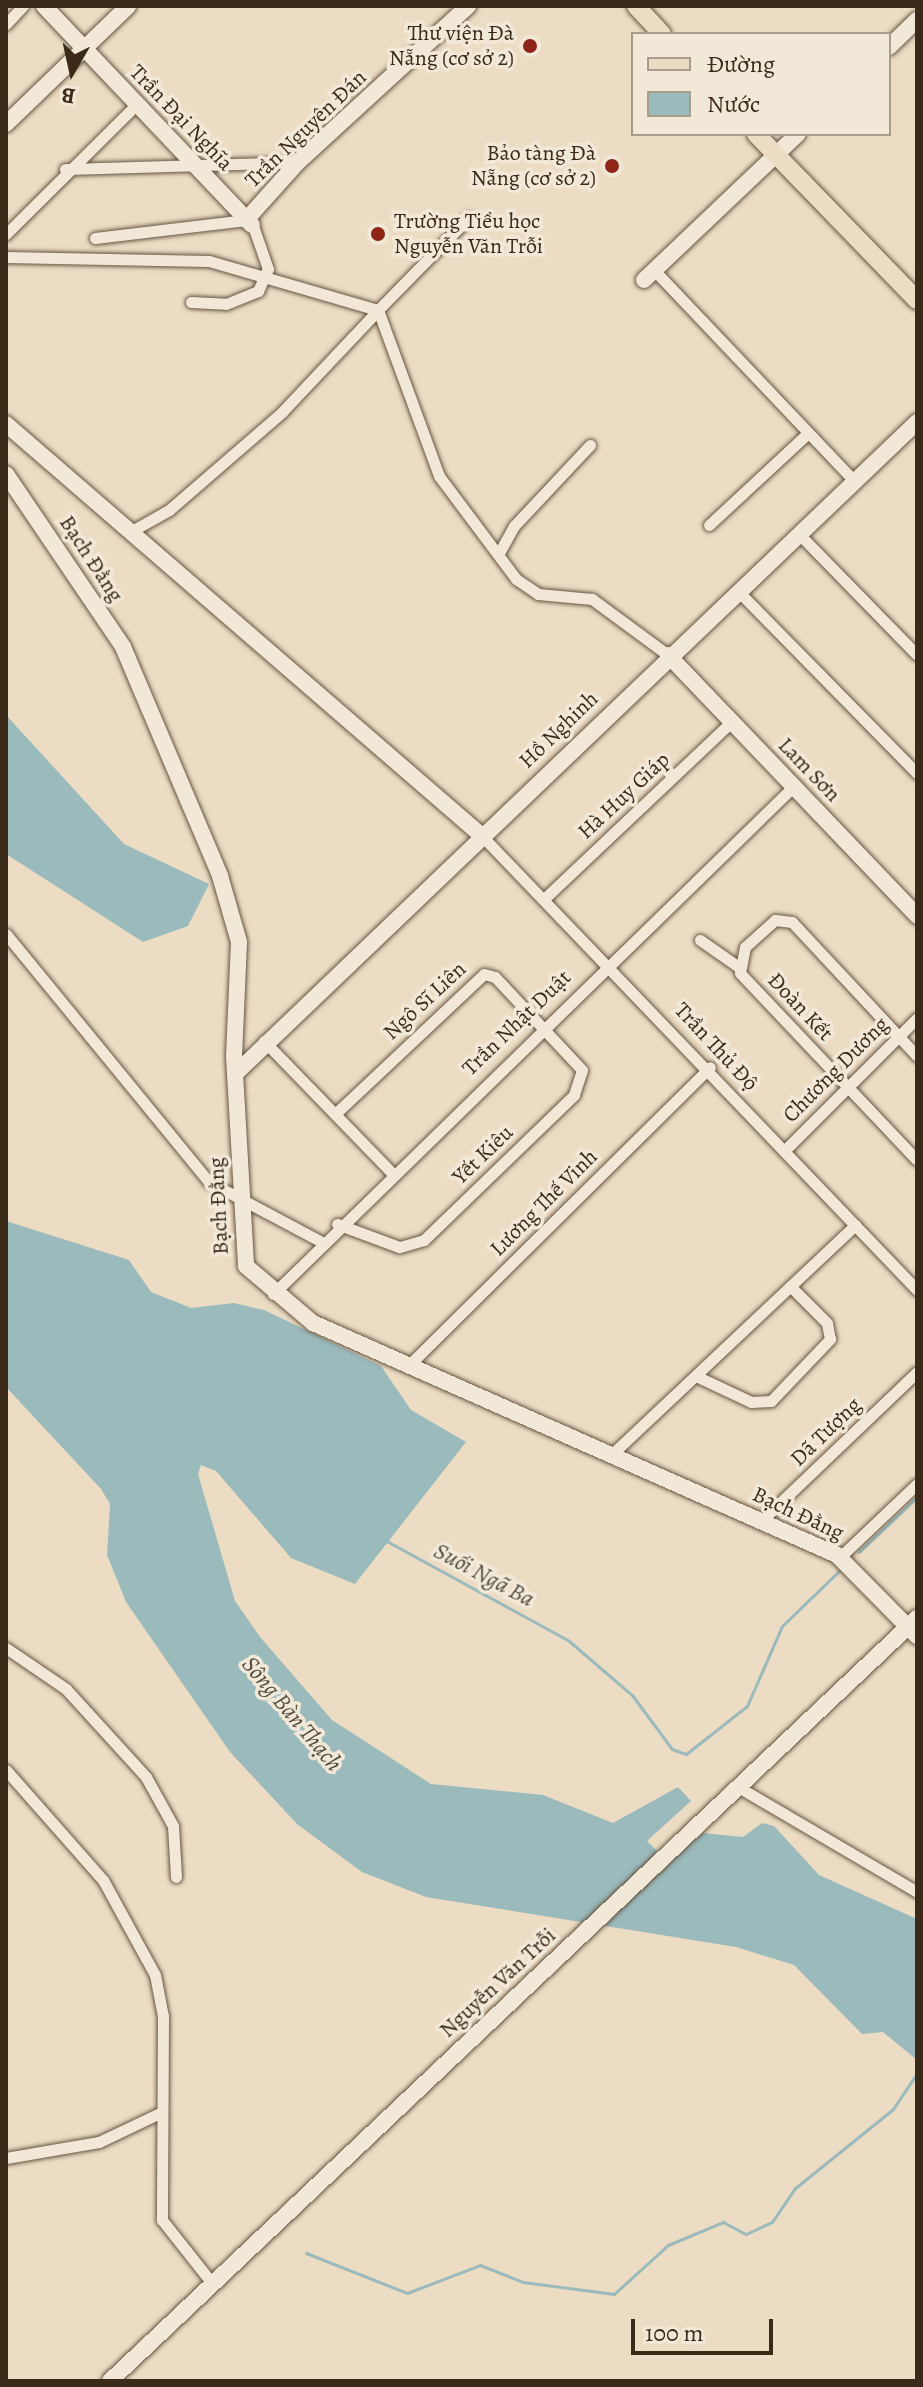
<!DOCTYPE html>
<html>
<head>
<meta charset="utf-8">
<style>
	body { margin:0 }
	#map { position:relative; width:923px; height:2387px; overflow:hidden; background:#ebdcc3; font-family:Alegreya,serif }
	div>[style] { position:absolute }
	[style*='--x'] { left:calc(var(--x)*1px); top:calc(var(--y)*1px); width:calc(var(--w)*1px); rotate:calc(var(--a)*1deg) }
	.water>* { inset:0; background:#9bbabc }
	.stream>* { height:3px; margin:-1.5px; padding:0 1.5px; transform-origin:1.5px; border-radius:1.5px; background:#9bbabc }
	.roads { filter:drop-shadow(0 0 2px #665642) drop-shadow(0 0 2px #665642) }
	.street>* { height:11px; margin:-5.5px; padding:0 5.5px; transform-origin:5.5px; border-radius:5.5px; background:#f2e8d8 }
	.secondary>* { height:16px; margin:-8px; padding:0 8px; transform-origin:8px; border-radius:8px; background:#f2e8d8 }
	.primary>* { height:18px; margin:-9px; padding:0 9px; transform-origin:9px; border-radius:9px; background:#ebdcc3 }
	.dots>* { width:22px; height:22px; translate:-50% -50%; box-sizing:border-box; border:4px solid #f2e8d8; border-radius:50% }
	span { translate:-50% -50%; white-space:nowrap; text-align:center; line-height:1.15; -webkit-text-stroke:7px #f2e8d8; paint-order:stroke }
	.poi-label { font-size:22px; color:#3a2a17 }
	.right { translate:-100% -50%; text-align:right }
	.left { translate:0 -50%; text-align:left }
	.street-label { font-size:22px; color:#3a2a17 }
	.water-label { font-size:24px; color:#524e40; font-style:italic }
	.frame { position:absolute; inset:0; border:8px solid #3a2a17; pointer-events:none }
	.legend { position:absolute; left:631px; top:32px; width:260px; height:104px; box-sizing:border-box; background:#f2e8d8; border:2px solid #a89c8b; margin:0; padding:10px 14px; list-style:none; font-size:24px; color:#3a2a17 }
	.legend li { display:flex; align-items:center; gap:16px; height:40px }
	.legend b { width:40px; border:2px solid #a89c8b }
	.north { position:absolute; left:32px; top:32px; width:80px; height:80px; -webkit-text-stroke:6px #f2e8d8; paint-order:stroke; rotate:189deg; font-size:22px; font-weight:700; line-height:32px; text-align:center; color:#3a2a17 }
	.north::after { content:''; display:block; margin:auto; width:28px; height:36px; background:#3a2a17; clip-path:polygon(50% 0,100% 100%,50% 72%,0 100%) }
	.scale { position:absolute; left:631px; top:2319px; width:142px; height:36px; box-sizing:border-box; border:4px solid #3a2a17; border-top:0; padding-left:10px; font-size:24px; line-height:28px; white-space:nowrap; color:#3a2a17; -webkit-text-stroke:6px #f2e8d8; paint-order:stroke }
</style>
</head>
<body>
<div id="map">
	<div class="water">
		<div style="clip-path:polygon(6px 715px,124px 844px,209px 884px,188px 926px,143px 942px,6px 854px)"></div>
		<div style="clip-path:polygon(6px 1221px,129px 1260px,151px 1292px,191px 1308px,234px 1303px,264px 1310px,381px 1366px,411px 1410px,466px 1442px,355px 1584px,291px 1558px,216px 1471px,201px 1465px,198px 1474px,235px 1601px,260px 1637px,332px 1720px,431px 1784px,543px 1795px,613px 1823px,678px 1787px,691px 1801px,647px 1841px,668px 1862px,703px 1833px,743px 1837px,762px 1823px,774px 1826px,819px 1875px,917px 1919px,917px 2060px,883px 2032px,862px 2034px,794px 1965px,736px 1947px,426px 1897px,362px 1872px,297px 1824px,230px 1752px,126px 1602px,107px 1555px,110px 1504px,101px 1489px,6px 1387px)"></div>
	</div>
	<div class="stream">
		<div style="--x:383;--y:1539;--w:212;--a:28.7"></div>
		<div style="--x:569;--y:1641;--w:83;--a:40.6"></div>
		<div style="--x:632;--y:1695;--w:67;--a:53.5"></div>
		<div style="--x:672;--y:1749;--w:15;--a:20"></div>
		<div style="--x:686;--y:1754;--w:78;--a:-38.2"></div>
		<div style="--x:747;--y:1706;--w:87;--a:-66.4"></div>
		<div style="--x:782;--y:1626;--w:83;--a:-44"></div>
		<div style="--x:859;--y:1552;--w:80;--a:-43.5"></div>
		<div style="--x:306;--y:2253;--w:109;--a:21.6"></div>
		<div style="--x:407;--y:2293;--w:78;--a:-21"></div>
		<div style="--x:480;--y:2265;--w:46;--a:21.6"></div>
		<div style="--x:523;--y:2282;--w:92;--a:7.5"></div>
		<div style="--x:614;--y:2294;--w:73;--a:-42.2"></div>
		<div style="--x:668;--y:2245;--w:60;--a:-22.7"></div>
		<div style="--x:723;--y:2222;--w:26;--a:28"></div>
		<div style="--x:746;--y:2234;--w:29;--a:-25"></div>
		<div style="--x:772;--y:2222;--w:40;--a:-56"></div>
		<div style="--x:794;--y:2189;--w:127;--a:-38.9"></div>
		<div style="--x:893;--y:2109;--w:43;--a:-56.3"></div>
	</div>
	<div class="roads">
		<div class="street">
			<div style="--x:6;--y:24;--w:25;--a:-47"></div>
			<div style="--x:65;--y:169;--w:233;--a:-1.7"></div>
			<div style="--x:6;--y:234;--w:183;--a:-44.8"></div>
			<div style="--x:95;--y:238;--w:152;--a:-6.8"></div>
			<div style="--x:6;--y:257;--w:203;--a:1.1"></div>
			<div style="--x:209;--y:261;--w:176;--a:16.2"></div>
			<div style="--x:378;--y:310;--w:129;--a:-45.6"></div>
			<div style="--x:654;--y:270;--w:291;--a:46.5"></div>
			<div style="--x:191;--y:302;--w:35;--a:3"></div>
			<div style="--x:226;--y:304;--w:35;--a:-22"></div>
			<div style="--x:258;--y:291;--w:24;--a:-66"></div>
			<div style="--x:268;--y:269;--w:46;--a:-109.2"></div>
			<div style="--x:709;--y:525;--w:135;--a:-42.9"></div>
			<div style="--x:130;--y:532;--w:45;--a:-29.4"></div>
			<div style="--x:169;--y:510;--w:150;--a:-40.9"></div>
			<div style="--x:282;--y:412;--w:140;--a:-46.7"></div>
			<div style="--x:378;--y:310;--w:177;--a:69.8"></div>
			<div style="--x:439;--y:476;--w:129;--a:53.2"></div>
			<div style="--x:516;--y:579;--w:27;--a:34"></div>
			<div style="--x:538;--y:594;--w:54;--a:5.3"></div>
			<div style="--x:592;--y:599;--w:94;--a:36.4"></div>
			<div style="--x:798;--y:533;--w:170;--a:45.7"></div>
			<div style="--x:499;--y:553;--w:31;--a:-61"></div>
			<div style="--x:514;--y:526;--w:111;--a:-46.8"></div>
			<div style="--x:737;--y:590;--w:257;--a:45.5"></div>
			<div style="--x:482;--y:836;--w:629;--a:46.22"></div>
			<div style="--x:544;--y:899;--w:259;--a:-43.4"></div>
			<div style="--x:6;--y:934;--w:320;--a:50.7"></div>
			<div style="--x:209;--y:1182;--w:126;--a:28"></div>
			<div style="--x:700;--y:940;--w:49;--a:35"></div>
			<div style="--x:264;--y:1041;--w:182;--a:45.9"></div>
			<div style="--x:917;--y:1056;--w:183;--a:-133"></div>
			<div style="--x:792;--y:922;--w:17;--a:-173"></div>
			<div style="--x:775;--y:920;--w:40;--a:138"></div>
			<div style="--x:745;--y:947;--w:26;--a:101"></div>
			<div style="--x:740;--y:973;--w:257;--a:46.6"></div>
			<div style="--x:335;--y:1114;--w:204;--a:-43.2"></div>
			<div style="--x:484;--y:974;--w:11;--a:15"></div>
			<div style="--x:495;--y:977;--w:127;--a:46.9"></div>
			<div style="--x:582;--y:1070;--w:26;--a:108"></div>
			<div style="--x:574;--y:1095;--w:209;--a:136"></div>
			<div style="--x:424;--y:1240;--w:26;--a:164"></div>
			<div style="--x:399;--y:1247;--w:66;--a:-159.6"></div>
			<div style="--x:784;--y:1151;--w:188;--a:-45"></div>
			<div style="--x:273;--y:1294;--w:728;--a:-44.28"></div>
			<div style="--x:407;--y:1367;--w:426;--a:-44.7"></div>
			<div style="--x:696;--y:1376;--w:61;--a:25.3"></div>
			<div style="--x:751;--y:1402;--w:20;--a:-3"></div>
			<div style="--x:771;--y:1401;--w:86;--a:-46.4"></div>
			<div style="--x:830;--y:1339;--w:16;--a:-101"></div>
			<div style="--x:827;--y:1323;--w:52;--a:-135"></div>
			<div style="--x:610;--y:1456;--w:337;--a:-43.3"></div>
			<div style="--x:762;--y:1520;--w:214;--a:-43.7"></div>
			<div style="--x:840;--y:1557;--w:106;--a:-43.5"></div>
			<div style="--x:6;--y:1648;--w:73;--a:34.3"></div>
			<div style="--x:66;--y:1689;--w:119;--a:47.7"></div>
			<div style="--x:146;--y:1777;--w:56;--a:61.1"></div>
			<div style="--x:173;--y:1826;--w:51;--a:86.6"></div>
			<div style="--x:6;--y:1770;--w:147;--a:48.6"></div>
			<div style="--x:103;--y:1880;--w:108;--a:61.3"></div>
			<div style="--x:155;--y:1975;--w:42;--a:79"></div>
			<div style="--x:163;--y:2016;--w:204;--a:90.3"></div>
			<div style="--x:162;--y:2220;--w:80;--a:51.6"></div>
			<div style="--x:740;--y:1788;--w:205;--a:30.4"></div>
			<div style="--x:6;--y:2158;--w:94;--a:-9.8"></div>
			<div style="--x:99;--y:2142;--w:70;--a:-25.5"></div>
		</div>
		<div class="secondary">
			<div style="--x:44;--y:6;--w:302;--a:46.5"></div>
			<div style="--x:889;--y:47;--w:39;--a:-44"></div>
			<div style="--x:6;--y:124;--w:170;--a:-44"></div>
			<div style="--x:246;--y:220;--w:78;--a:-48.1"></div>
			<div style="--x:298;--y:162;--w:231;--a:-42.5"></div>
			<div style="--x:644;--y:280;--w:212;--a:-43.5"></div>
			<div style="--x:6;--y:424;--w:630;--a:40.88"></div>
			<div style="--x:6;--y:474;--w:209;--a:55.9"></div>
			<div style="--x:123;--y:647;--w:249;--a:67"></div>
			<div style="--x:220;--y:876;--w:69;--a:73.9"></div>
			<div style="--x:239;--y:942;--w:114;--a:92.5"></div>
			<div style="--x:234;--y:1056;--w:210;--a:86.7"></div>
			<div style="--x:246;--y:1266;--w:88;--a:40.4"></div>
			<div style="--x:313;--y:1323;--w:573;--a:23.88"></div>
			<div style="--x:837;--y:1555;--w:114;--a:45.4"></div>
			<div style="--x:668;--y:655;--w:361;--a:46.3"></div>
			<div style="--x:235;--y:1074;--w:944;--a:-43.71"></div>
			<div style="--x:110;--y:2381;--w:1111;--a:-43.39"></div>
		</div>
		<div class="primary">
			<div style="--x:636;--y:6;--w:38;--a:47"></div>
			<div style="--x:756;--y:134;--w:231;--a:45.9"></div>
		</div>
	</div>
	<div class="dots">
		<div style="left:530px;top:46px;background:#8f2418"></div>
		<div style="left:612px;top:166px;background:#8f2418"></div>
		<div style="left:378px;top:234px;background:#8f2418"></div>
	</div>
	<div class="poi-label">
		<span class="right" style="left:514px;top:46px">Thư viện Đà<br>Nẵng (cơ sở 2)</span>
		<span class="right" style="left:596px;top:166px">Bảo tàng Đà<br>Nẵng (cơ sở 2)</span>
		<span class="left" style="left:394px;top:234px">Trường Tiểu học<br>Nguyễn Văn Trỗi</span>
	</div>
	<div class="street-label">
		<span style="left:181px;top:118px;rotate:46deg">Trần Đại Nghĩa</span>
		<span style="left:306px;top:129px;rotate:-44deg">Trần Nguyên Đán</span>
		<span style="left:91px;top:559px;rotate:57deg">Bạch Đằng</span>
		<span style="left:559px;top:730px;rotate:-44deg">Hồ Nghinh</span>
		<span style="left:809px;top:770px;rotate:46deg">Lam Sơn</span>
		<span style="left:624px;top:796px;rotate:-43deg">Hà Huy Giáp</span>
		<span style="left:425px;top:1001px;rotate:-43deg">Ngô Sĩ Liên</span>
		<span style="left:800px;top:1007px;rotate:47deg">Đoàn Kết</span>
		<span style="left:517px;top:1023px;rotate:-44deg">Trần Nhật Duật</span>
		<span style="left:716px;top:1047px;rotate:47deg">Trần Thủ Độ</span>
		<span style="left:836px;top:1070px;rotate:-45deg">Chương Dương</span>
		<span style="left:483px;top:1155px;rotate:-44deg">Yết Kiêu</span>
		<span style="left:544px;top:1203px;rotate:-45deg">Lương Thế Vinh</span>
		<span style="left:219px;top:1206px;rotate:-93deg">Bạch Đằng</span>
		<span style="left:826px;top:1432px;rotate:-44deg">Dã Tượng</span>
		<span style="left:798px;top:1514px;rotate:25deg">Bạch Đằng</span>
		<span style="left:498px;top:1983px;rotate:-43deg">Nguyễn Văn Trỗi</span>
	</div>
	<div class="water-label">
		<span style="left:484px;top:1575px;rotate:28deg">Suối Ngã Ba</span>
		<span style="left:292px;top:1714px;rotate:50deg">Sông Bàn Thạch</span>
	</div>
	<div class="frame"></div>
	<ul class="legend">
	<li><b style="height:10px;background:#ebdcc3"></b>Đường</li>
	<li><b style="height:22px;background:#9bbabc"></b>Nước</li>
	</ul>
	<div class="north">B</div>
	<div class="scale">100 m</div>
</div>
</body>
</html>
